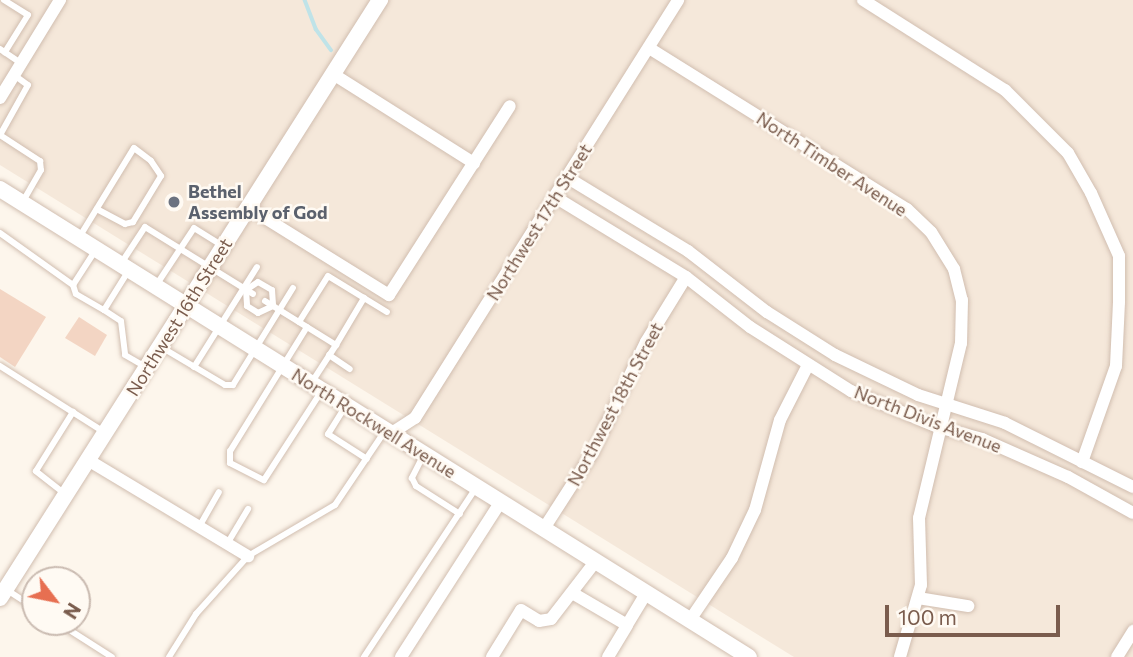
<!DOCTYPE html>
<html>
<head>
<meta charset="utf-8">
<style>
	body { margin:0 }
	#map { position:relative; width:1133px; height:657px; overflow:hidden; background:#fdf6ec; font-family:Commissioner,sans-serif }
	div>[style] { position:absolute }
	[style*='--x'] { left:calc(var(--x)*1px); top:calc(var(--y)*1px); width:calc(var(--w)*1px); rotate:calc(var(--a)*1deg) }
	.residential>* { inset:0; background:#f5e8da }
	.stream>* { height:3.5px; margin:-1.75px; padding:0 1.75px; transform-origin:1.75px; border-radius:1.75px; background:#bfe3e8 }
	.building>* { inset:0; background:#f3d5c3 }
	.roads { filter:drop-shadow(0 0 2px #d1beb0) drop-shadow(0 0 2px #d1beb0) }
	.lane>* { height:6px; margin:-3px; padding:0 3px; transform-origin:3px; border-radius:3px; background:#fff }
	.street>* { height:12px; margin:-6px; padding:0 6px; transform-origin:6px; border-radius:6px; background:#fff }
	.secondary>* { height:16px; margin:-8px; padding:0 8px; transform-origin:8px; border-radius:8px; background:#fff }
	.dots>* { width:19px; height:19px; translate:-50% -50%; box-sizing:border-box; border:4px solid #fffaf3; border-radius:50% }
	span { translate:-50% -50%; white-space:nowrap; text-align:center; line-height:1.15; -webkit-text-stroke:5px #fffaf3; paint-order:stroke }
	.street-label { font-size:18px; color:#7a5c4d }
	.worship-label { font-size:18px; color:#5b616d; font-weight:700 }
	.left { translate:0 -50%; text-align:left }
	.north { position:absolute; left:21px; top:566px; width:70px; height:70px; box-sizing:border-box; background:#fffaf3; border:2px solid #cabbb1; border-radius:50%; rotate:122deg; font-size:19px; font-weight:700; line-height:28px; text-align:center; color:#7a5c4d }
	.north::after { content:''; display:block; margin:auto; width:24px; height:32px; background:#e76f51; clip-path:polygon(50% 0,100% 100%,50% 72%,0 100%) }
	.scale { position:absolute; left:885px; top:605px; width:175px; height:32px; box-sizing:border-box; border:4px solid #7a5c4d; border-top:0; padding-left:9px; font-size:21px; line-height:24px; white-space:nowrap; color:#7a5c4d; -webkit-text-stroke:5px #fffaf3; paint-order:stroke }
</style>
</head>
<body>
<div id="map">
	<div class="residential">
		<div style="clip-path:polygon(0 0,1133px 0,1133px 657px,794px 657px,0 165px)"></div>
	</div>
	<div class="stream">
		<div style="--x:305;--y:0;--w:31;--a:69"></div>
		<div style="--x:316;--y:29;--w:26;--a:54"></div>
	</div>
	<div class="building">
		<div style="clip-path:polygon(0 289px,46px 317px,15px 367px,0 357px)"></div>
		<div style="clip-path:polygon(79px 317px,107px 335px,95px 356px,65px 338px)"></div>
	</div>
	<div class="roads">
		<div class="lane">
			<div style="--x:4;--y:0;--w:28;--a:32"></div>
			<div style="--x:28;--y:15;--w:44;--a:121.9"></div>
			<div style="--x:0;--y:49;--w:25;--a:34"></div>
			<div style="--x:14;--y:75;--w:17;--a:36"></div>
			<div style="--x:28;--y:85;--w:57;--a:119.2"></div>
			<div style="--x:0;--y:135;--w:48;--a:33"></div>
			<div style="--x:40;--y:161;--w:9;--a:84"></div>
			<div style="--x:41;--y:170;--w:36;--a:120"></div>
			<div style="--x:0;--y:233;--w:90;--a:35.5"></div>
			<div style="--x:80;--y:236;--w:103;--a:-58.5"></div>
			<div style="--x:134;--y:148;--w:21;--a:37"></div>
			<div style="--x:151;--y:161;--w:18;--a:56"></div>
			<div style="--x:161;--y:176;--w:54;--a:121.3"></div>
			<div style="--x:133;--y:222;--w:8;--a:166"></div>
			<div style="--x:125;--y:224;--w:32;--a:-152"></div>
			<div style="--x:95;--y:251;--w:40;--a:122.9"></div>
			<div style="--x:73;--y:285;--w:9;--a:72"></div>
			<div style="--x:76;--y:294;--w:32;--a:30"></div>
			<div style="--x:122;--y:262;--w:42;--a:-56.7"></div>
			<div style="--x:145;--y:227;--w:127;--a:31.8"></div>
			<div style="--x:129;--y:270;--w:47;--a:122"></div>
			<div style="--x:104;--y:310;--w:20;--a:33"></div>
			<div style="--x:121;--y:321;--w:34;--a:83"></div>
			<div style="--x:125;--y:355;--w:24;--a:30"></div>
			<div style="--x:157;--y:284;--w:67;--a:-56.5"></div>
			<div style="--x:194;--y:228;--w:34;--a:32"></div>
			<div style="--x:246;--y:290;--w:14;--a:-34"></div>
			<div style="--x:258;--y:282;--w:16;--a:30"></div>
			<div style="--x:272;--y:290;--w:16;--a:86"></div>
			<div style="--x:246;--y:290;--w:16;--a:86"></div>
			<div style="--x:247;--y:306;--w:13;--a:32"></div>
			<div style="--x:258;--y:313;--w:17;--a:-25"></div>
			<div style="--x:265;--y:301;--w:84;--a:31.8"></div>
			<div style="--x:336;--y:345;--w:44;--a:123"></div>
			<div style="--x:299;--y:322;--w:54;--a:-57.8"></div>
			<div style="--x:328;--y:276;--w:69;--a:31.4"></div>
			<div style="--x:307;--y:327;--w:146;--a:121.8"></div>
			<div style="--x:230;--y:451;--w:12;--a:90"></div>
			<div style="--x:230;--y:463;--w:38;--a:27"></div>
			<div style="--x:264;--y:480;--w:105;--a:-57.1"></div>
			<div style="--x:336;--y:345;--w:55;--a:-59.2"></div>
			<div style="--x:161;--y:347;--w:74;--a:30.7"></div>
			<div style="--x:225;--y:385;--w:8;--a:0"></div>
			<div style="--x:233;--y:385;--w:114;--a:-58.3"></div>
			<div style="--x:329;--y:355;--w:25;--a:34"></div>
			<div style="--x:0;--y:366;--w:123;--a:32.4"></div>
			<div style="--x:194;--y:367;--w:118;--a:-57.8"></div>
			<div style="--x:345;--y:407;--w:32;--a:122"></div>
			<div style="--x:328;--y:434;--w:46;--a:32.7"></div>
			<div style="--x:423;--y:456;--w:25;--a:117"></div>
			<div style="--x:412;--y:478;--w:9;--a:63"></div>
			<div style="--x:416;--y:486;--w:52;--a:32.5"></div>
			<div style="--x:65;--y:494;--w:37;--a:-142"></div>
			<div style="--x:36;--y:471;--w:70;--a:-57.9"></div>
			<div style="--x:199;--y:527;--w:40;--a:-60.3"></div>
			<div style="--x:227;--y:544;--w:41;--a:-59"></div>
			<div style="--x:7;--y:590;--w:33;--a:33"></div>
			<div style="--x:57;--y:622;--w:65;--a:32.5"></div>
			<div style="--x:169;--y:657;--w:51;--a:-57.9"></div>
			<div style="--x:196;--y:614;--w:78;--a:-48.1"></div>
			<div style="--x:248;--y:556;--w:101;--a:-30.4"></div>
			<div style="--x:335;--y:505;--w:89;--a:-56"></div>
			<div style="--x:364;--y:657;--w:203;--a:-56.5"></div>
		</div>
		<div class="street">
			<div style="--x:863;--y:0;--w:168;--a:32.4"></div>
			<div style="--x:1005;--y:90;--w:89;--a:45"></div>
			<div style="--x:1068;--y:153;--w:46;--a:60.1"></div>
			<div style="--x:1091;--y:193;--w:69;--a:66"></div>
			<div style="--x:1119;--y:256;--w:46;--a:90"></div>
			<div style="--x:1119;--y:302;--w:64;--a:92.7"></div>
			<div style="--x:1116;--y:366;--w:102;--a:109.5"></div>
			<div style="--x:649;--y:48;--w:304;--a:32"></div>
			<div style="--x:907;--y:209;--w:33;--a:44"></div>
			<div style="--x:931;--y:232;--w:44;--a:58.1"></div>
			<div style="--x:954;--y:269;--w:32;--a:76"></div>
			<div style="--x:962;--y:300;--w:43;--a:91.3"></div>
			<div style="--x:961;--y:343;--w:180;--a:103.5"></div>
			<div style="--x:919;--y:518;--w:67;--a:88.3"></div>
			<div style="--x:921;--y:585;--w:75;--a:106.3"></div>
			<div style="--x:333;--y:74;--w:167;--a:32.3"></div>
			<div style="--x:0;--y:98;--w:115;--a:-58.5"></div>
			<div style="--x:568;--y:178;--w:140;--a:31.3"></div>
			<div style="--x:688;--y:251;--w:100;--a:37.7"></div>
			<div style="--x:767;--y:312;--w:80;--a:32.3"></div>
			<div style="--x:835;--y:355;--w:92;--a:25.7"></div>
			<div style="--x:918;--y:395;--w:91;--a:17.8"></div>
			<div style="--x:1005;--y:423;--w:143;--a:26.6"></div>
			<div style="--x:555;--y:197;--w:153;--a:31.4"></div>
			<div style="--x:686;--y:277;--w:81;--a:38"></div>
			<div style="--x:750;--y:327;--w:120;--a:32.4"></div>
			<div style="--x:851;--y:391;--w:94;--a:22.5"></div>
			<div style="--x:938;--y:427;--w:46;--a:15.3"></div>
			<div style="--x:982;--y:439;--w:94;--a:23.8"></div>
			<div style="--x:1068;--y:477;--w:74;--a:29"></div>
			<div style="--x:249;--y:208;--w:165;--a:31.9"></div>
			<div style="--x:389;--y:295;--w:224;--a:-57.4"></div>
			<div style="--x:390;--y:434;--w:30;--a:-33"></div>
			<div style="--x:415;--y:418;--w:494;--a:-57.8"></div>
			<div style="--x:88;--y:460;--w:187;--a:31"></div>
			<div style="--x:543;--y:530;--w:93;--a:-57.3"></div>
			<div style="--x:593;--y:452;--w:122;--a:-64.3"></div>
			<div style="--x:646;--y:342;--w:76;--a:-58.4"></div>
			<div style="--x:574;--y:594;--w:61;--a:30.3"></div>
			<div style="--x:627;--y:625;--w:37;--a:-59"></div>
			<div style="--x:918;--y:598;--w:51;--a:9.1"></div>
			<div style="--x:690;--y:620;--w:75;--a:-55.9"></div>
			<div style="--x:732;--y:558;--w:53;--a:-64.4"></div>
			<div style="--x:755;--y:510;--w:93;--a:-74.5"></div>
			<div style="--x:780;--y:420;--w:62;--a:-63"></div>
			<div style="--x:401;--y:657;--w:183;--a:-57.3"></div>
			<div style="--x:492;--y:657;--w:55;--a:-58.3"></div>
			<div style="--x:521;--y:610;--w:21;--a:31"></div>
			<div style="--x:539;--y:621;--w:12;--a:-9"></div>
			<div style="--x:551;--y:619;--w:72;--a:-52.3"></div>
			<div style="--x:608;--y:657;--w:37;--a:-59"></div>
			<div style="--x:1117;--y:657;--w:31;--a:-58"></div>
		</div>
		<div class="secondary">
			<div style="--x:0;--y:189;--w:883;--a:32"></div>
			<div style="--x:0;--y:598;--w:709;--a:-57.57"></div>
		</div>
	</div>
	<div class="dots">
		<div style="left:174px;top:202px;background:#6b7280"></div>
	</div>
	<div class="street-label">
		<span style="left:832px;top:164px;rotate:33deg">North Timber Avenue</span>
		<span style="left:539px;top:222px;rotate:-58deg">Northwest 17th Street</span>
		<span style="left:179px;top:317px;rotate:-58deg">Northwest 16th Street</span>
		<span style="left:615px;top:404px;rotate:-62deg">Northwest 18th Street</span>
		<span style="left:928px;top:419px;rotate:21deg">North Divis Avenue</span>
		<span style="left:374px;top:423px;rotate:32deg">North Rockwell Avenue</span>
	</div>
	<div class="worship-label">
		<span class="left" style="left:188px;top:202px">Bethel<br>Assembly of God</span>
	</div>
	<div class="north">N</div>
	<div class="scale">100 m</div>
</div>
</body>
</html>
